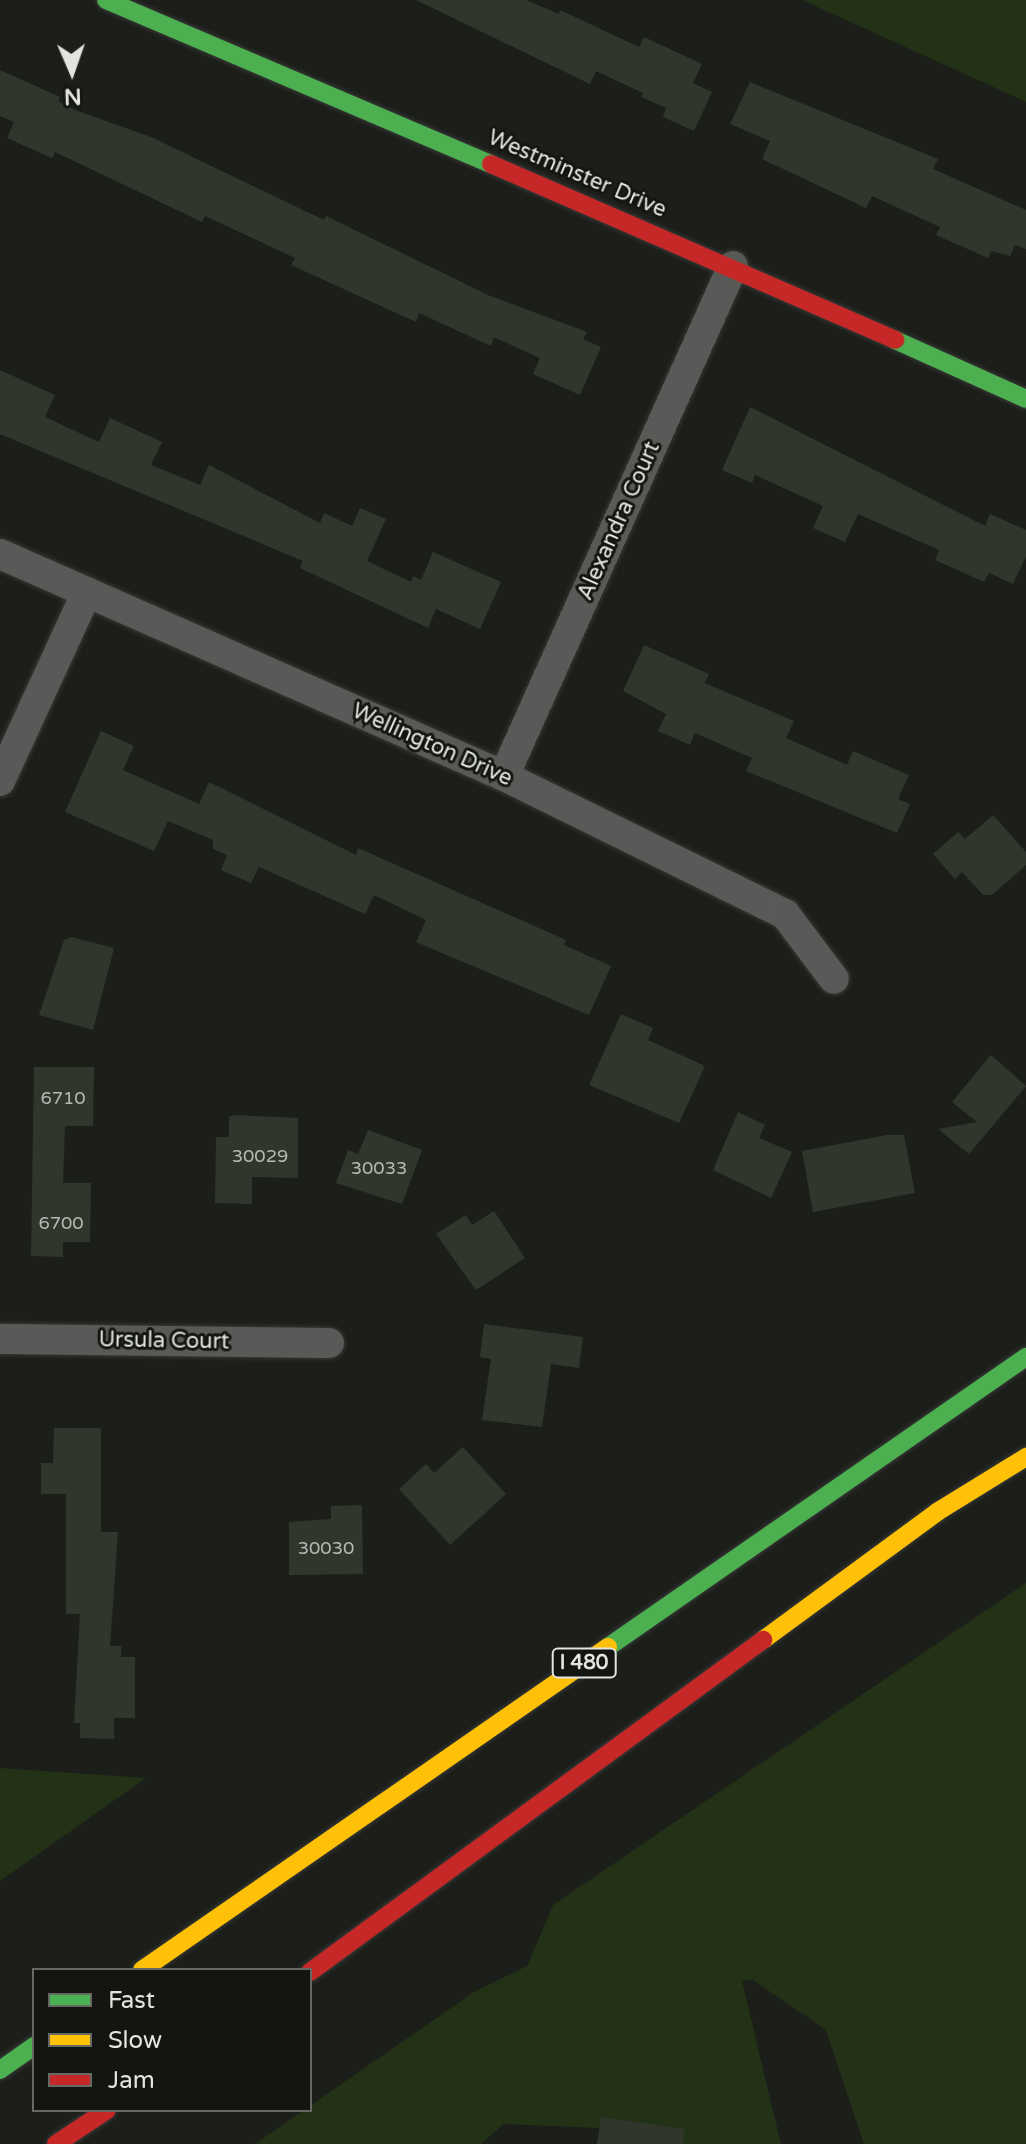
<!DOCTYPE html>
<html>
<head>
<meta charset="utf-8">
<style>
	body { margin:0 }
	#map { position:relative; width:1026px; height:2144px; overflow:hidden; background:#1c1e1a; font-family:"Varela Round",sans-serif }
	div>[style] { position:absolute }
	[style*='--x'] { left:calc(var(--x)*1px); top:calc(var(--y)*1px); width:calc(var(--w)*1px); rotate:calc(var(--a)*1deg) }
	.green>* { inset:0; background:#233116 }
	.building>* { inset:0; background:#31362d }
	.roads { filter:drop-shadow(0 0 2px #363835) drop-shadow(0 0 2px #363835) }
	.street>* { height:30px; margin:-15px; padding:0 15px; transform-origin:15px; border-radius:15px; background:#585a57 }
	.fast>* { height:18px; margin:-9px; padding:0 9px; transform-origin:9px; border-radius:9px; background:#4caf50 }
	.slow>* { height:18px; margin:-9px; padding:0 9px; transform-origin:9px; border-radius:9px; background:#ffc107 }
	.jam>* { height:18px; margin:-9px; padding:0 9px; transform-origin:9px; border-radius:9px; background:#c62828 }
	span { translate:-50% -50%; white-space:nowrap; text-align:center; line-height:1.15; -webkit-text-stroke:6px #131610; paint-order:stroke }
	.number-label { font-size:18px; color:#b6b8b3 }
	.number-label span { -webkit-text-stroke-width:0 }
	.shield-label span { padding:2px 6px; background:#131610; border:2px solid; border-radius:6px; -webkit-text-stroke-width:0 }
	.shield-label { font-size:20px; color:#e2e4e0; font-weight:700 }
	.street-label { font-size:22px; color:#e2e4e0 }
	.legend { position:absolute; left:32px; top:1968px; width:280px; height:144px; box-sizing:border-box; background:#131610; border:2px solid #666863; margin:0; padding:10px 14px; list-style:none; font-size:24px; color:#e2e4e0 }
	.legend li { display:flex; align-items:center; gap:16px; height:40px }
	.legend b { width:40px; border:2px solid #666863 }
	.north { position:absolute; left:32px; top:32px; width:80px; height:80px; -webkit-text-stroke:6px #131610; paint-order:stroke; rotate:178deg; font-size:22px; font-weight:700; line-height:32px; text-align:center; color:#e2e4e0 }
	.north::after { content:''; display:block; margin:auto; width:28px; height:36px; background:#e2e4e0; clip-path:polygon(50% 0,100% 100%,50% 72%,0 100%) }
</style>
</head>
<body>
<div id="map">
	<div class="green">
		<div style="clip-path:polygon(802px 0,1026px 0,1026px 102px)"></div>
		<div style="clip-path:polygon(1026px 1583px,1026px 2144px,864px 2144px,826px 2030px,753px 1980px,742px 1981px,781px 2144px,684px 2144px,648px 2130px,504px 2124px,481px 2144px,255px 2144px,474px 1992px,527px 1966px,553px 1905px)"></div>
		<div style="clip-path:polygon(0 1768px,146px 1778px,0 1881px)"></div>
	</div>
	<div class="building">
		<div style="clip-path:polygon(416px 0,526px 0,559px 14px,560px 10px,639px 47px,644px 37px,702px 64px,693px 83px,712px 92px,694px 131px,663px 117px,666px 108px,641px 97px,643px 93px,596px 71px,590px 84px)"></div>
		<div style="clip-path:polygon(0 70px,60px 97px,58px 101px,75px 110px,151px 137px,324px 220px,326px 216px,488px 295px,587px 332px,583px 339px,601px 347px,580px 395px,533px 374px,540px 358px,494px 337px,491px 346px,419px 313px,416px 322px,291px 265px,295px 258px,205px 216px,202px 222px,55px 152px,52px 158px,7px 138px,14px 122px,0 116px)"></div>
		<div style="clip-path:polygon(750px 82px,938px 159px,933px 169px,1026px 210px,1026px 249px,1015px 245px,1010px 256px,991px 251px,988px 258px,936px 235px,940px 227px,872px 196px,866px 208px,762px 159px,770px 141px,730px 124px)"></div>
		<div style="clip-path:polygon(0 370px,55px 395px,45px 417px,99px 442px,110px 418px,162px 442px,151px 465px,200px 485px,209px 465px,320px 523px,324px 513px,352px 526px,360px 508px,386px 519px,367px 561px,411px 582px,413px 576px,421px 580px,433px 552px,501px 582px,480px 629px,436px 609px,428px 628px,300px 568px,303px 561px,0 434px)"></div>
		<div style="clip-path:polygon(750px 407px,985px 526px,990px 514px,1026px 530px,1026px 556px,1013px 584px,989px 573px,984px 582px,935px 560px,939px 550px,858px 514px,845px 542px,813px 528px,823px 506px,755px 475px,752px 483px,722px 470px)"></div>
		<div style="clip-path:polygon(644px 645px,709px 674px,705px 683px,794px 721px,786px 738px,847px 765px,853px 751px,909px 775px,898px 799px,910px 804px,897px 833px,746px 771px,752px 758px,695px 733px,690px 745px,658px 731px,666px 714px,623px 691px)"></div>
		<div style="clip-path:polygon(101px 731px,134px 746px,123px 770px,199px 804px,209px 782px,356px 855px,358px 848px,566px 940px,564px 945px,611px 966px,589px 1015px,416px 942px,426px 920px,374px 895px,365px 914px,259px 867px,251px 883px,221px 870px,227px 855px,213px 849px,213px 840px,168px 821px,154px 851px,65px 812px)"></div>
		<div style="clip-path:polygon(993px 815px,1026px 852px,1026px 865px,992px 895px,983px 895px,962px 872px,955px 879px,933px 854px,958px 832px,965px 839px)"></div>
		<div style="clip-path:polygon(71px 937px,114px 948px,93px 1030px,39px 1015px,64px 940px)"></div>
		<div style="clip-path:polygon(621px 1014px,653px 1028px,648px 1040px,705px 1066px,679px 1123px,589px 1085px)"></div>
		<div style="clip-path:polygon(991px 1055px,1026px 1086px,969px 1154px,938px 1129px,977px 1122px,952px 1102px)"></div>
		<div style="clip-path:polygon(34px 1067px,94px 1067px,93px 1126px,65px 1126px,63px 1183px,91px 1183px,90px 1242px,63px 1242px,63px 1257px,31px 1256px)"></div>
		<div style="clip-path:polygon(738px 1112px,765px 1125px,759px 1138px,792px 1152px,771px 1198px,713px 1170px)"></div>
		<div style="clip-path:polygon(235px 1115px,298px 1118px,298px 1178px,252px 1177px,252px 1204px,215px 1203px,216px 1137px,229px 1137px,229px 1117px)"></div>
		<div style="clip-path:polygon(368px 1130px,422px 1150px,402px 1204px,336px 1183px,348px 1150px,358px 1154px)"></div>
		<div style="clip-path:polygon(887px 1135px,904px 1135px,915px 1193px,813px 1212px,802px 1151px)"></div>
		<div style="clip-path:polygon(494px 1211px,525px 1258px,476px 1290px,436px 1234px,466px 1215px,472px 1225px)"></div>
		<div style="clip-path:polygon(484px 1324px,583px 1337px,579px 1368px,551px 1364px,542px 1427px,482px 1420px,491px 1359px,480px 1357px)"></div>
		<div style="clip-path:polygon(54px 1428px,101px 1428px,101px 1532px,118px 1532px,110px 1646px,121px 1646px,121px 1657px,135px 1657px,135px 1718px,114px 1718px,114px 1739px,80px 1738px,80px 1723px,74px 1723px,80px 1614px,66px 1614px,66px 1494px,41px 1494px,41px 1463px,53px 1463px)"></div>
		<div style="clip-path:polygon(463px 1447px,506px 1494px,450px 1545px,399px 1489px,426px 1464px,434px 1473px)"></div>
		<div style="clip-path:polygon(362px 1505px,363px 1574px,289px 1575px,289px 1522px,331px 1519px,331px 1506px)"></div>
		<div style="clip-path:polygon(601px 2117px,684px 2129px,683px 2144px,597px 2144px)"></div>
	</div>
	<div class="roads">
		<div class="street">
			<div style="--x:0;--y:554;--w:551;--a:23.77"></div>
			<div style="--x:504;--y:776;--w:313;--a:26.2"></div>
			<div style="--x:785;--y:914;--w:81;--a:53"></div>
			<div style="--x:504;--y:776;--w:559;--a:-65.82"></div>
			<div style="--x:0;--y:781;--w:208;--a:-65.3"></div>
			<div style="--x:0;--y:1339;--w:329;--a:0.7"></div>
		</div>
		<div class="fast">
			<div style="--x:106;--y:0;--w:418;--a:23.1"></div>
			<div style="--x:895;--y:340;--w:144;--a:24.2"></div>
			<div style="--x:608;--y:1647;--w:509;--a:-34.75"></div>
			<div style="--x:0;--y:2070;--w:42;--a:-35.2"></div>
		</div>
		<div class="slow">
			<div style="--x:763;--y:1640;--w:216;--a:-36.3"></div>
			<div style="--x:937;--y:1512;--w:105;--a:-31.7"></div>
			<div style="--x:142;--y:1970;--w:567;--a:-34.73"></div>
		</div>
		<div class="jam">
			<div style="--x:491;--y:164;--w:441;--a:23.5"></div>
			<div style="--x:310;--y:1972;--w:562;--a:-36.24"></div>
			<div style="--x:56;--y:2144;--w:61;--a:-33.7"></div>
		</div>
	</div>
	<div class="number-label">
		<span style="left:63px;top:1098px">6710</span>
		<span style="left:260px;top:1156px">30029</span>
		<span style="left:379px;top:1168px">30033</span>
		<span style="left:61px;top:1223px">6700</span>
		<span style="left:326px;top:1548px">30030</span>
	</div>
	<div class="shield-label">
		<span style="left:584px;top:1663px">I 480</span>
	</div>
	<div class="street-label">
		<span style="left:577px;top:174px;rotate:23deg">Westminster Drive</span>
		<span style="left:619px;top:521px;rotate:-66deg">Alexandra Court</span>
		<span style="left:432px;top:745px;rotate:24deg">Wellington Drive</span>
		<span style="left:164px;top:1341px;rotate:1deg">Ursula Court</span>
	</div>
	<ul class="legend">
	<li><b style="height:10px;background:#4caf50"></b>Fast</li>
	<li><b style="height:10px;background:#ffc107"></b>Slow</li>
	<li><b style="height:10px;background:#c62828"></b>Jam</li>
	</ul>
	<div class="north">N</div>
</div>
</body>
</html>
